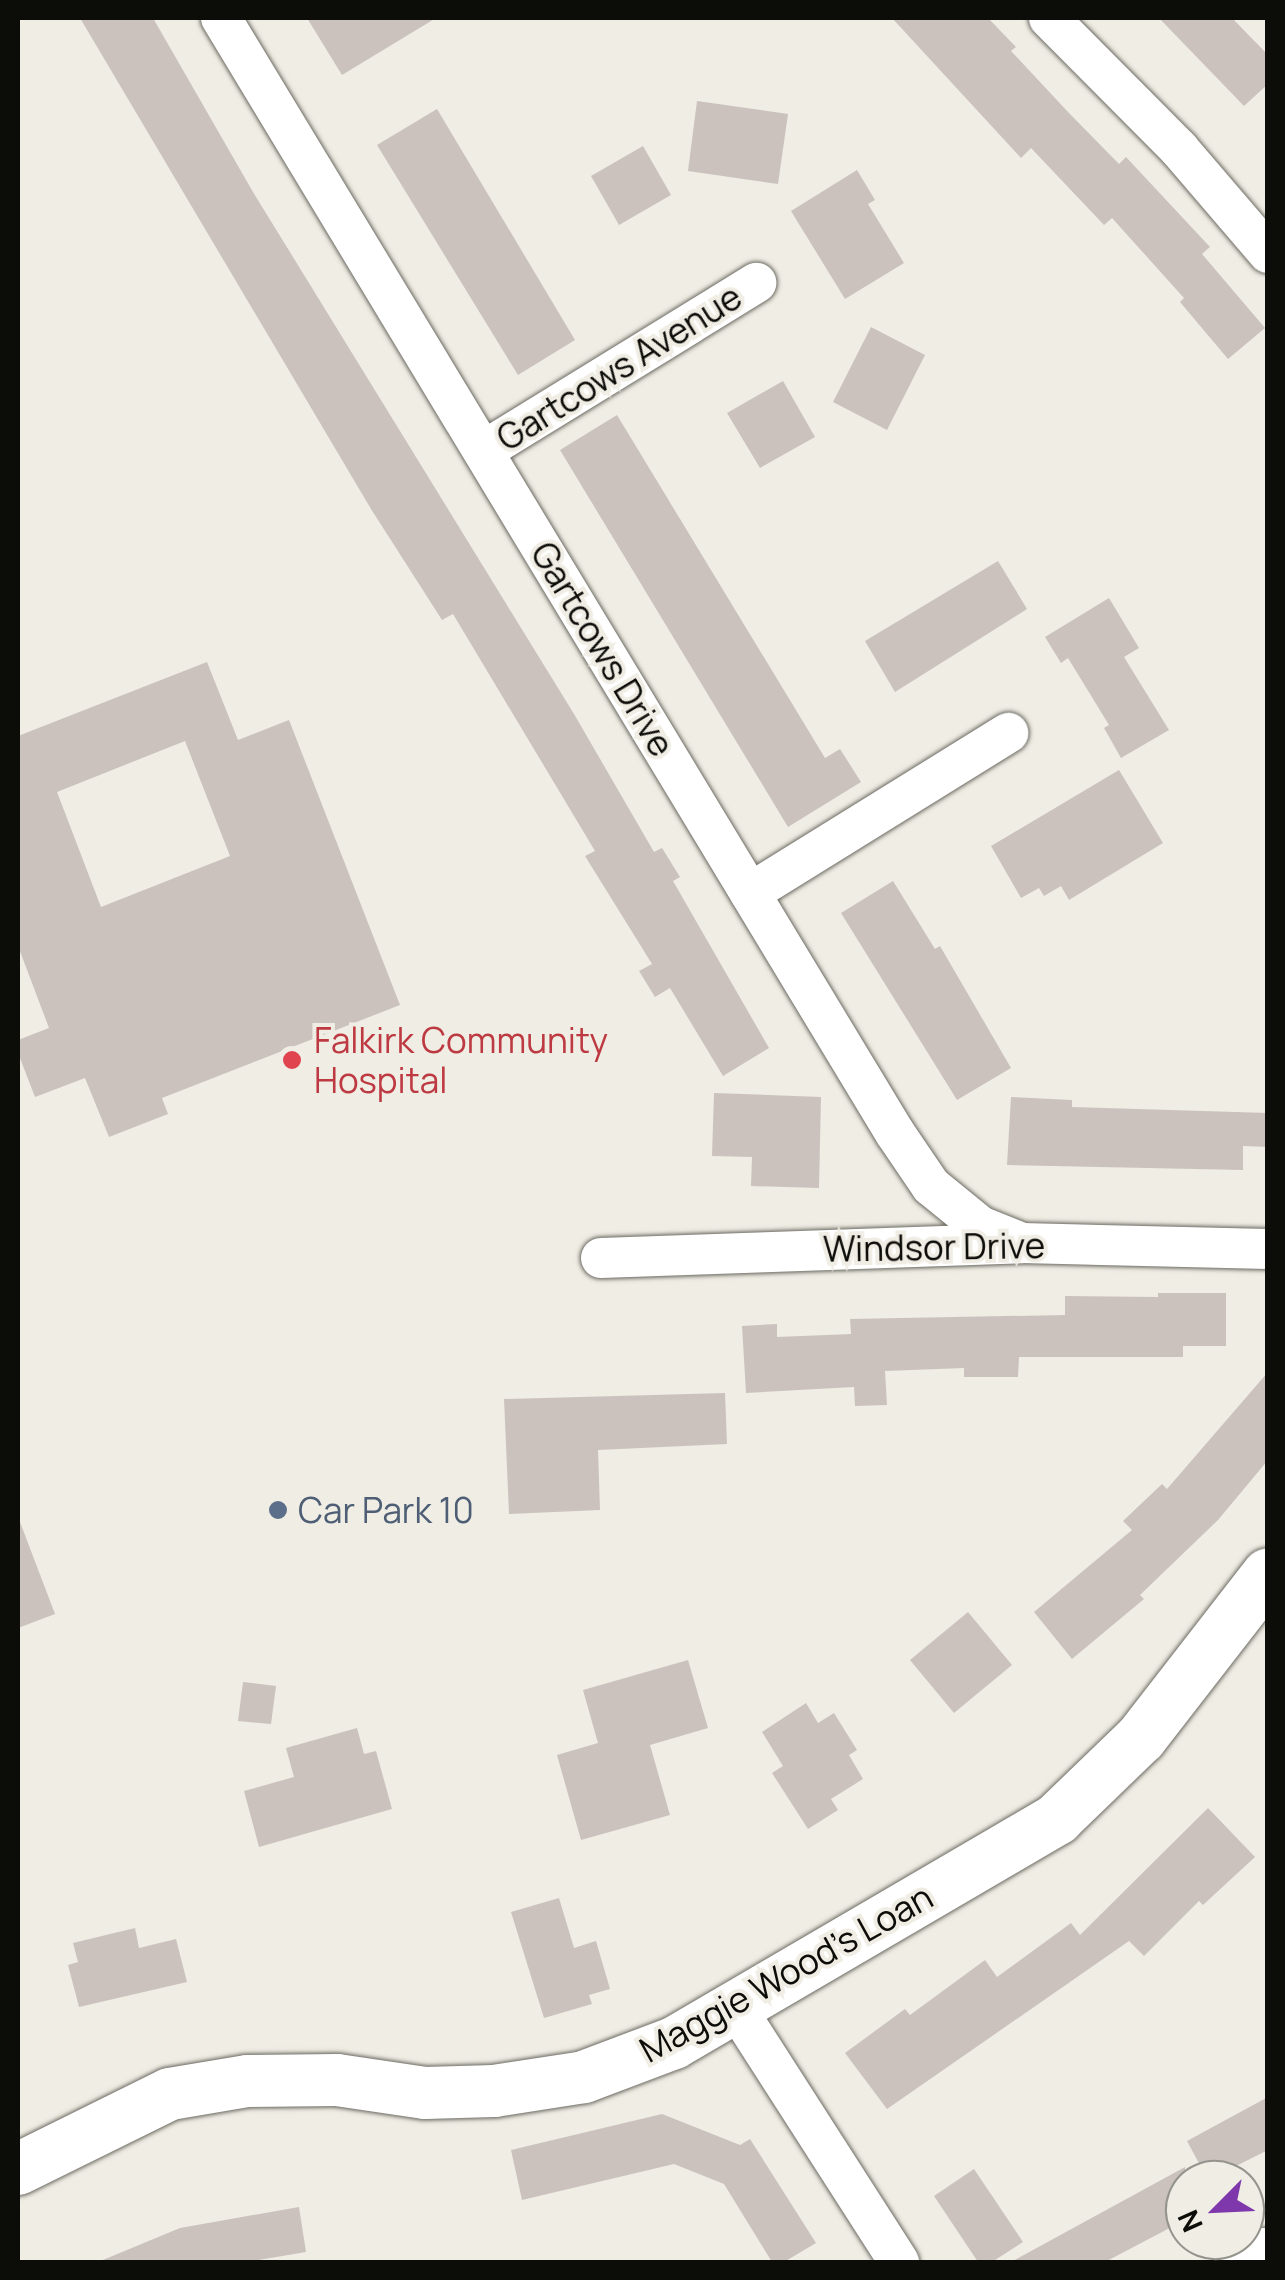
<!DOCTYPE html>
<html>
<head>
<meta charset="utf-8">
<style>
	body { margin:0 }
	#map { position:relative; width:1285px; height:2280px; overflow:hidden; background:#efede4; font-family:Manrope,sans-serif }
	div>[style] { position:absolute }
	[style*='--x'] { left:calc(var(--x)*1px); top:calc(var(--y)*1px); width:calc(var(--w)*1px); rotate:calc(var(--a)*1deg) }
	.building>* { inset:0; background:#cbc2bd }
	.roads { filter:drop-shadow(0 0 2px #6c6a62) drop-shadow(0 0 2px #6c6a62) }
	.minor>* { height:40px; margin:-20px; padding:0 20px; transform-origin:20px; border-radius:20px; background:#fff }
	.tertiary>* { height:52px; margin:-26px; padding:0 26px; transform-origin:26px; border-radius:26px; background:#fff }
	.dots>* { width:28px; height:28px; translate:-50% -50%; box-sizing:border-box; border:5px solid #efede4; border-radius:50% }
	span { translate:-50% -50%; white-space:nowrap; text-align:center; line-height:1.15; -webkit-text-stroke:8px #efede4; paint-order:stroke }
	.street-label { font-size:35px; color:#0c0c09 }
	.health-label { font-size:35px; color:#be3a42 }
	.left { translate:0 -50%; text-align:left }
	.service-label { font-size:35px; color:#4e5e75 }
	.frame { position:absolute; inset:0; border:20px solid #0c0c09; pointer-events:none }
	.north { position:absolute; left:1165px; top:2160px; width:100px; height:100px; box-sizing:border-box; background:#efede4; border:2px solid #94938c; border-radius:50%; rotate:246deg; font-size:28px; font-weight:700; line-height:40px; text-align:center; color:#0c0c09 }
	.north::after { content:''; display:block; margin:auto; width:35px; height:45px; background:#7e38ab; clip-path:polygon(50% 0,100% 100%,50% 72%,0 100%) }
</style>
</head>
<body>
<div id="map">
	<div class="building">
		<div style="clip-path:polygon(80px 18px,153px 18px,253px 192px,574px 714px,654px 852px,662px 848px,680px 877px,673px 881px,769px 1048px,723px 1076px,670px 988px,655px 997px,639px 971px,652px 964px,585px 856px,595px 851px,453px 614px,442px 620px,371px 509px)"></div>
		<div style="clip-path:polygon(307px 18px,436px 18px,342px 75px)"></div>
		<div style="clip-path:polygon(892px 18px,988px 18px,1016px 47px,1011px 51px,1068px 112px,1119px 164px,1126px 157px,1210px 247px,1202px 254px,1265px 328px,1228px 359px,1180px 302px,1184px 298px,1112px 218px,1104px 225px,1031px 148px,1021px 158px)"></div>
		<div style="clip-path:polygon(1159px 18px,1232px 18px,1268px 55px,1268px 84px,1244px 106px)"></div>
		<div style="clip-path:polygon(697px 101px,788px 114px,778px 184px,688px 171px)"></div>
		<div style="clip-path:polygon(437px 109px,575px 340px,518px 375px,377px 145px)"></div>
		<div style="clip-path:polygon(643px 146px,671px 195px,619px 225px,591px 176px)"></div>
		<div style="clip-path:polygon(857px 170px,875px 200px,868px 204px,904px 263px,845px 299px,791px 211px)"></div>
		<div style="clip-path:polygon(871px 327px,925px 355px,887px 430px,833px 402px)"></div>
		<div style="clip-path:polygon(783px 381px,815px 437px,760px 468px,727px 413px)"></div>
		<div style="clip-path:polygon(617px 415px,825px 758px,840px 749px,861px 782px,788px 827px,560px 450px)"></div>
		<div style="clip-path:polygon(998px 561px,1027px 609px,895px 692px,865px 641px)"></div>
		<div style="clip-path:polygon(1109px 598px,1139px 648px,1124px 657px,1169px 730px,1121px 758px,1104px 728px,1109px 725px,1068px 658px,1061px 663px,1045px 637px)"></div>
		<div style="clip-path:polygon(evenodd,207px 662px,238px 740px,289px 720px,400px 1005px,162px 1098px,168px 1114px,109px 1137px,85px 1078px,35px 1097px,18px 1053px,18px 1040px,49px 1028px,18px 946px,18px 736px,207px 662px,185px 741px,230px 856px,101px 907px,57px 792px,185px 741px)"></div>
		<div style="clip-path:polygon(1119px 770px,1163px 843px,1069px 900px,1061px 886px,1044px 896px,1039px 888px,1021px 898px,991px 846px)"></div>
		<div style="clip-path:polygon(893px 881px,935px 949px,940px 946px,1011px 1068px,957px 1100px,841px 913px)"></div>
		<div style="clip-path:polygon(714px 1093px,821px 1097px,819px 1188px,751px 1186px,752px 1157px,712px 1156px)"></div>
		<div style="clip-path:polygon(1011px 1097px,1072px 1100px,1072px 1107px,1268px 1113px,1268px 1147px,1243px 1146px,1243px 1170px,1007px 1165px)"></div>
		<div style="clip-path:polygon(1158px 1293px,1226px 1293px,1226px 1346px,1183px 1346px,1183px 1357px,1019px 1357px,1018px 1377px,964px 1377px,964px 1368px,885px 1371px,887px 1405px,855px 1406px,854px 1387px,746px 1393px,742px 1326px,777px 1324px,777px 1337px,851px 1334px,850px 1319px,1065px 1315px,1065px 1296px,1158px 1297px)"></div>
		<div style="clip-path:polygon(1268px 1372px,1268px 1460px,1218px 1520px,1140px 1595px,1144px 1599px,1072px 1659px,1034px 1612px,1132px 1530px,1123px 1521px,1162px 1484px,1167px 1489px)"></div>
		<div style="clip-path:polygon(725px 1393px,727px 1444px,598px 1450px,600px 1510px,509px 1514px,504px 1399px)"></div>
		<div style="clip-path:polygon(20px 1522px,55px 1614px,18px 1628px,18px 1523px)"></div>
		<div style="clip-path:polygon(968px 1612px,1012px 1665px,954px 1713px,910px 1660px)"></div>
		<div style="clip-path:polygon(688px 1660px,708px 1728px,650px 1745px,670px 1815px,581px 1840px,557px 1755px,598px 1743px,583px 1690px)"></div>
		<div style="clip-path:polygon(243px 1682px,276px 1686px,271px 1724px,238px 1721px)"></div>
		<div style="clip-path:polygon(806px 1703px,818px 1723px,834px 1713px,857px 1750px,849px 1755px,863px 1779px,831px 1799px,838px 1810px,808px 1829px,772px 1773px,783px 1766px,762px 1732px)"></div>
		<div style="clip-path:polygon(357px 1728px,364px 1754px,376px 1751px,392px 1809px,259px 1847px,244px 1791px,294px 1777px,286px 1748px)"></div>
		<div style="clip-path:polygon(1208px 1808px,1255px 1857px,1203px 1905px,1199px 1901px,1144px 1956px,1129px 1941px,887px 2109px,845px 2053px,905px 2009px,910px 2015px,985px 1960px,997px 1977px,1071px 1923px,1080px 1935px)"></div>
		<div style="clip-path:polygon(559px 1898px,574px 1948px,596px 1941px,610px 1989px,589px 1995px,592px 2004px,544px 2018px,511px 1912px)"></div>
		<div style="clip-path:polygon(135px 1928px,139px 1948px,176px 1939px,187px 1982px,79px 2007px,68px 1965px,78px 1962px,73px 1943px)"></div>
		<div style="clip-path:polygon(1268px 2097px,1268px 2150px,1208px 2180px,1187px 2141px)"></div>
		<div style="clip-path:polygon(662px 2114px,740px 2145px,750px 2139px,816px 2243px,784px 2262px,772px 2262px,724px 2184px,674px 2164px,522px 2200px,511px 2150px)"></div>
		<div style="clip-path:polygon(1185px 2167px,1185px 2219px,1164px 2231px,1105px 2262px,1011px 2262px)"></div>
		<div style="clip-path:polygon(974px 2169px,1023px 2242px,992px 2262px,978px 2262px,934px 2196px)"></div>
		<div style="clip-path:polygon(299px 2207px,306px 2252px,247px 2262px,98px 2262px,180px 2228px)"></div>
	</div>
	<div class="roads">
		<div class="minor">
			<div style="--x:221;--y:18;--w:1303;--a:58.85"></div>
			<div style="--x:895;--y:1133;--w:64;--a:55.8"></div>
			<div style="--x:931;--y:1186;--w:63;--a:39.2"></div>
			<div style="--x:980;--y:1226;--w:45;--a:22"></div>
			<div style="--x:1049;--y:18;--w:185;--a:45.2"></div>
			<div style="--x:1179;--y:149;--w:137;--a:49.4"></div>
			<div style="--x:483;--y:451;--w:321;--a:-31.6"></div>
			<div style="--x:750;--y:893;--w:304;--a:-31.8"></div>
			<div style="--x:601;--y:1258;--w:421;--a:-2"></div>
			<div style="--x:1022;--y:1243;--w:246;--a:1.4"></div>
			<div style="--x:736;--y:2008;--w:302;--a:57.3"></div>
			<div style="--x:1234;--y:2262;--w:32;--a:-26"></div>
			<div style="--x:1263;--y:2248;--w:5;--a:22"></div>
		</div>
		<div class="tertiary">
			<div style="--x:18;--y:2169;--w:169;--a:-26.3"></div>
			<div style="--x:170;--y:2094;--w:79;--a:-9.5"></div>
			<div style="--x:248;--y:2081;--w:89;--a:-0.6"></div>
			<div style="--x:337;--y:2080;--w:89;--a:8.4"></div>
			<div style="--x:425;--y:2093;--w:69;--a:-1.7"></div>
			<div style="--x:494;--y:2091;--w:91;--a:-8.8"></div>
			<div style="--x:584;--y:2077;--w:96;--a:-20.7"></div>
			<div style="--x:674;--y:2043;--w:444;--a:-30.3"></div>
			<div style="--x:1057;--y:1819;--w:117;--a:-44"></div>
			<div style="--x:1141;--y:1738;--w:207;--a:-52.2"></div>
		</div>
	</div>
	<div class="dots">
		<div style="left:292px;top:1060px;background:#e0444e"></div>
		<div style="left:278px;top:1510px;background:#5c6f8a"></div>
	</div>
	<div class="street-label">
		<span style="left:619px;top:367px;rotate:-32deg">Gartcows Avenue</span>
		<span style="left:603px;top:649px;rotate:59deg">Gartcows Drive</span>
		<span style="left:934px;top:1247px;rotate:-1deg">Windsor Drive</span>
		<span style="left:786px;top:1973px;rotate:-29deg">Maggie Wood's Loan</span>
	</div>
	<div class="health-label">
		<span class="left" style="left:314px;top:1060px">Falkirk Community<br>Hospital</span>
	</div>
	<div class="service-label">
		<span class="left" style="left:298px;top:1510px">Car Park 10</span>
	</div>
	<div class="frame"></div>
	<div class="north">N</div>
</div>
</body>
</html>
